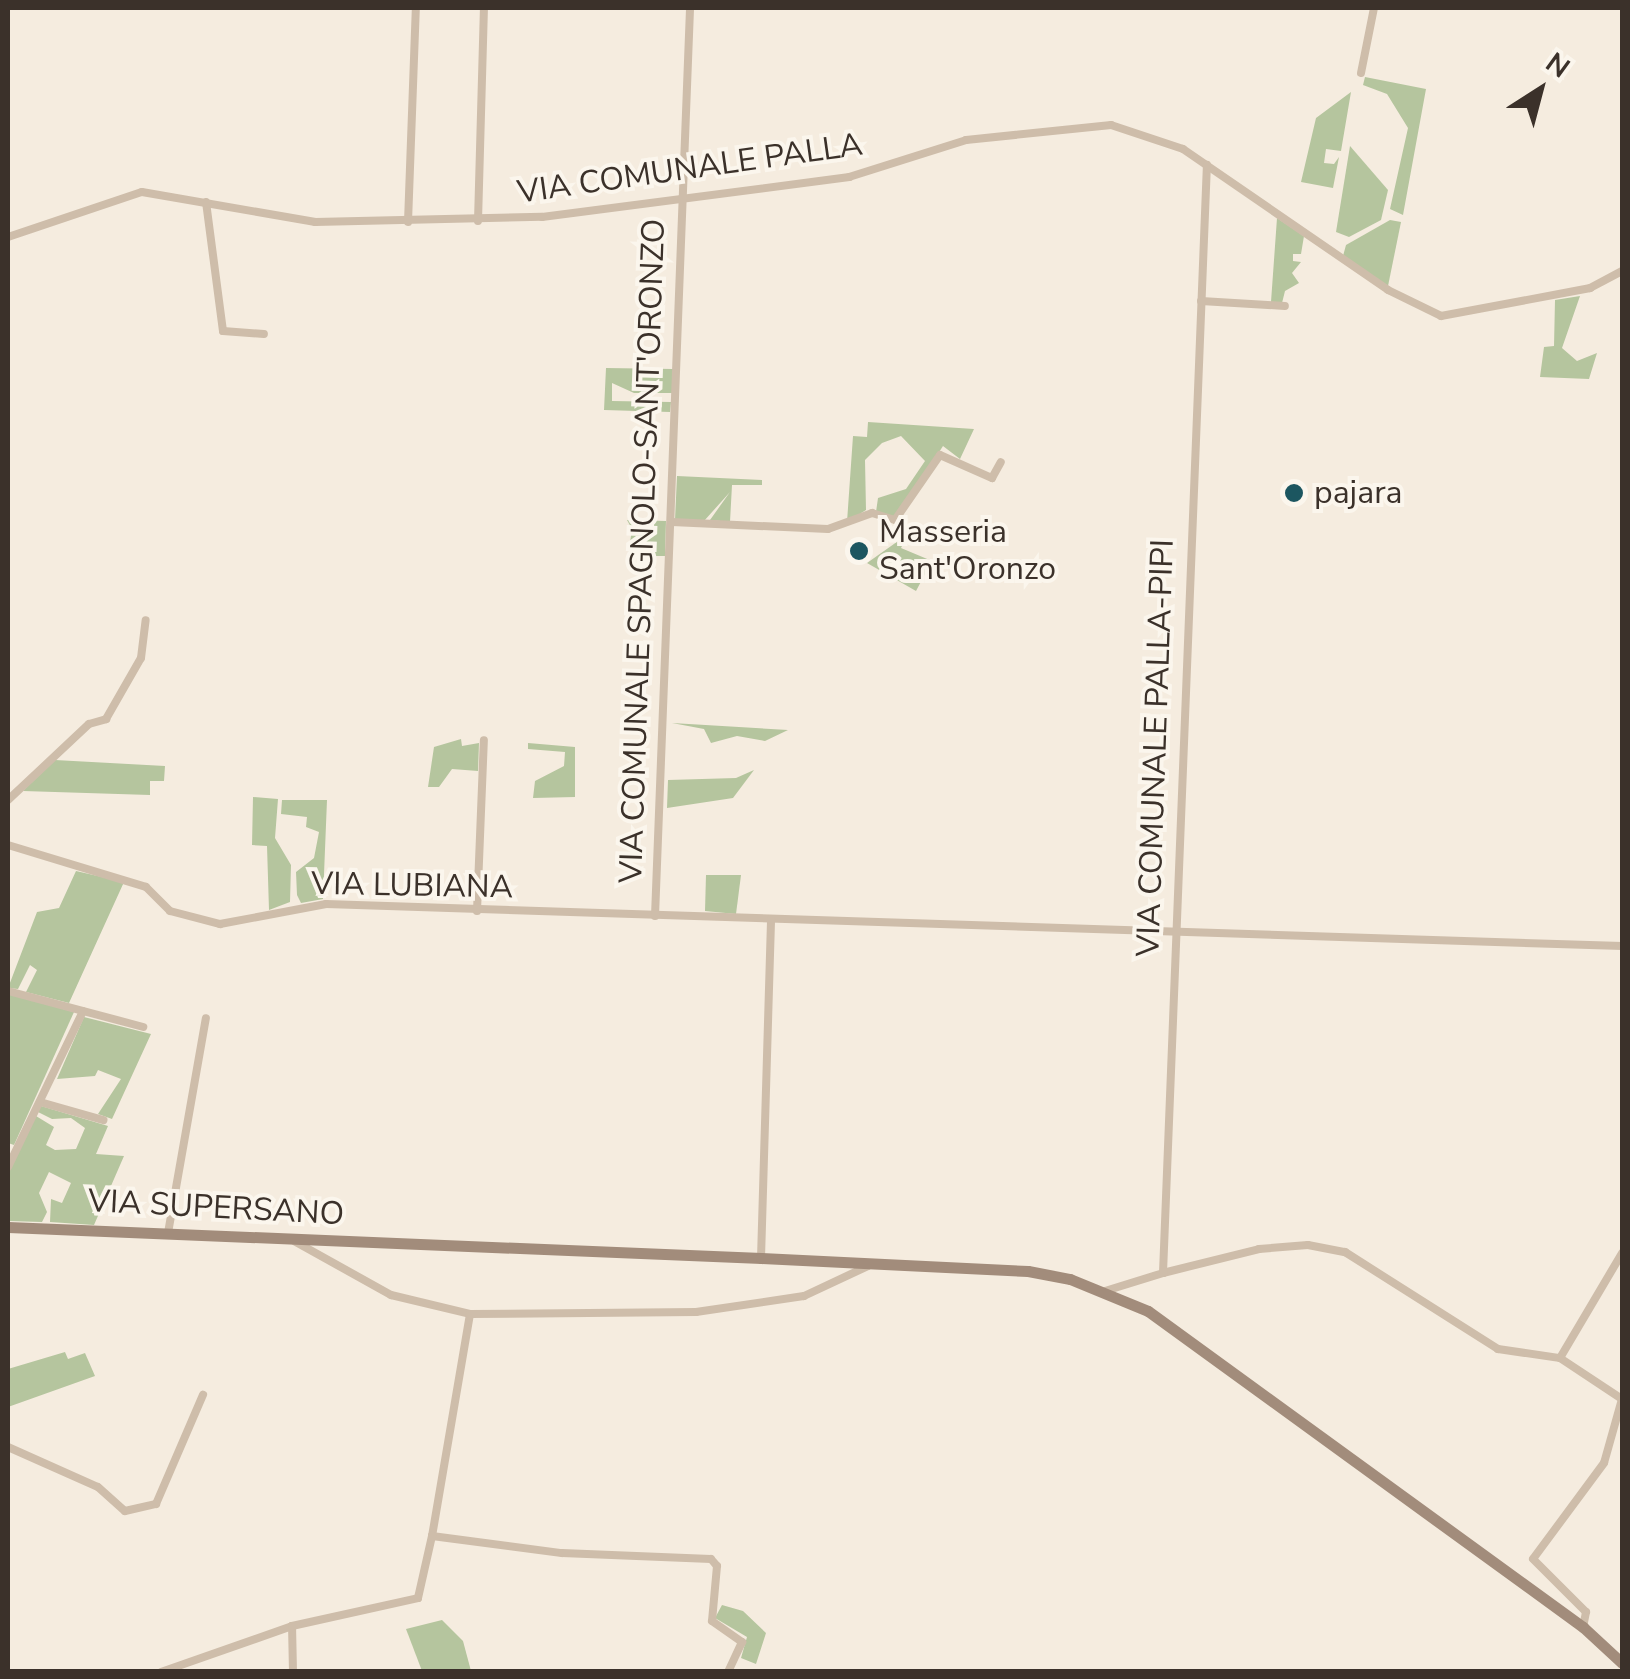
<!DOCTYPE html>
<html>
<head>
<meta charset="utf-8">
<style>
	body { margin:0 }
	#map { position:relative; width:1630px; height:1679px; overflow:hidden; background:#f5ecdf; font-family:"Nunito Sans",sans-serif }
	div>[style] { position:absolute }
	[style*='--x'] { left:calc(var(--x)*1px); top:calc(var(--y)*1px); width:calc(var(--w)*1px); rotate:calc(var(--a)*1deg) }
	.green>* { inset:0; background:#b5c59e }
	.street>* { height:8px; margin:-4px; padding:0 4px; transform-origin:4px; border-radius:4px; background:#cebdaa }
	.secondary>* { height:11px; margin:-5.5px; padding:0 5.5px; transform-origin:5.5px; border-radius:5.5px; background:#a28c7b }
	.dots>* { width:28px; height:28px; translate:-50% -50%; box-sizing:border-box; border:5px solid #fbf6ed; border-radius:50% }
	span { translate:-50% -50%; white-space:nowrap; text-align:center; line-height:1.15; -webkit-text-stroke:8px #fbf6ed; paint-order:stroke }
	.street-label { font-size:32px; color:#3b312a }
	.poi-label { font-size:32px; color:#3b312a }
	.left { translate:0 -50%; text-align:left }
	.frame { position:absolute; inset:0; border:10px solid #3b312a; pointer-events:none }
	.north { position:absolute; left:1490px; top:40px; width:100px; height:100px; -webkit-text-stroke:8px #fbf6ed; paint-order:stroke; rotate:36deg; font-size:28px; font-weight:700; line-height:40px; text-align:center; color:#3b312a }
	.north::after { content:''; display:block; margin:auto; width:35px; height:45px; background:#3b312a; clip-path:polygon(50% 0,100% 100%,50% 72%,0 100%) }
</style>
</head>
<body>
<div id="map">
	<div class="green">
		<div style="clip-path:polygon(1365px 77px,1426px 89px,1403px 215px,1390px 209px,1408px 128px,1387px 94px,1363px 85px)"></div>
		<div style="clip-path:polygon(1351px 92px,1341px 151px,1326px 149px,1324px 163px,1334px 164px,1339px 157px,1333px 188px,1301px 182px,1316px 118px)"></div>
		<div style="clip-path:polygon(1350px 146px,1388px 190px,1381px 220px,1349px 237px,1336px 232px)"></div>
		<div style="clip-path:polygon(1277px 218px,1304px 236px,1301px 254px,1293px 254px,1293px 261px,1301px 262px,1292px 273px,1299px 283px,1285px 291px,1282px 303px,1271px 302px)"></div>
		<div style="clip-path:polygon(1390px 220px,1401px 222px,1388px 286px,1343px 256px,1346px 245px)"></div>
		<div style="clip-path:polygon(1580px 296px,1562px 348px,1577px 361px,1597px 353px,1589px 379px,1540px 377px,1544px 347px,1554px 346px,1555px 300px)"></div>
		<div style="clip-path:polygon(606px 368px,673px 369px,672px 393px,634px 393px,612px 383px,612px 401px,671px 402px,670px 412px,604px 410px)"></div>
		<div style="clip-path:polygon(868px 422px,974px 429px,960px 459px,943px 446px,897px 517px,876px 512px,878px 498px,906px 489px,925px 461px,901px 436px,882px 443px,865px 460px,866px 510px,847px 522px,853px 436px,867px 437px)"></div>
		<div style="clip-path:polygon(677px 476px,762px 480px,762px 485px,732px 485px,730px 522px,710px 520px,730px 492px,704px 521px,675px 520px)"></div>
		<div style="clip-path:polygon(627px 520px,666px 521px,665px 556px,652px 556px,644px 547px,640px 556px,628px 556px,632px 529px)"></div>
		<div style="clip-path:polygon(898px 524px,910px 529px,901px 548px,932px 561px,916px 591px,867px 563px,901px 539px)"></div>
		<div style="clip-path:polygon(672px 723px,788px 730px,765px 741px,737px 736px,711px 743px,704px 729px)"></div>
		<div style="clip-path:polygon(461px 739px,462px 746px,479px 743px,478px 771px,452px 769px,439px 787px,428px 787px,434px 747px)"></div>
		<div style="clip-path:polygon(528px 743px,575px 747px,575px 797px,533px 798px,535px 781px,564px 766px,565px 752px,528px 749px)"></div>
		<div style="clip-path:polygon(55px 760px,165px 766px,164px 781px,150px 781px,150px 795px,23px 791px)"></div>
		<div style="clip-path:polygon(754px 770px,733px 798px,667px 808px,668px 780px,736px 778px)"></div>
		<div style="clip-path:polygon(253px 797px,278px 799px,275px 838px,291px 865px,290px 902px,269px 910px,267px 846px,252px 845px)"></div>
		<div style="clip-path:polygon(282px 800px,327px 800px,323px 899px,301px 903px,297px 895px,296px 872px,314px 858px,319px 832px,306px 827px,307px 817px,281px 814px)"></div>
		<div style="clip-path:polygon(76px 871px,124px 882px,69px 1003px,26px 992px,37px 970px,30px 965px,18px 989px,8px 988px,37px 912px,59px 908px)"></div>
		<div style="clip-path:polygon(706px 875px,741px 875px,736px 914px,705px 911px)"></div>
		<div style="clip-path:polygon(8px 994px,74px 1012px,14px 1145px,8px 1143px)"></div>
		<div style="clip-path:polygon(84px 1017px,151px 1034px,112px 1119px,98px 1114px,121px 1079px,98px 1070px,95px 1076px,57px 1079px)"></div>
		<div style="clip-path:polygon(41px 1106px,108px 1126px,96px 1154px,124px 1156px,94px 1225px,50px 1222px,51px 1199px,62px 1203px,71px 1183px,49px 1172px,39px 1193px,47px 1212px,42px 1222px,8px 1221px,8px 1173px,36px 1116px,54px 1127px,46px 1145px,55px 1150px,76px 1149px,85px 1128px,71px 1118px,52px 1119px,38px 1112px)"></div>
		<div style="clip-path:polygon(65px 1352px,68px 1359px,85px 1353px,95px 1376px,8px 1407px,8px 1369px)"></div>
		<div style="clip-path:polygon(722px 1605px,743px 1611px,766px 1633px,756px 1664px,741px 1658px,747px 1637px,715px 1618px)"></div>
		<div style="clip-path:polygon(442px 1620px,463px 1641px,471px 1671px,422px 1671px,406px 1629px)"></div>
	</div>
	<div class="street">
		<div style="--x:1361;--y:73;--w:66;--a:-78.7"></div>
		<div style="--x:206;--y:202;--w:130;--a:82.5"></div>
		<div style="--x:223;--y:331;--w:41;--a:4.2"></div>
		<div style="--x:478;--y:221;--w:213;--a:-88.4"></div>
		<div style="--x:408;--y:222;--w:214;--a:-87.9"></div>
		<div style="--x:8;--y:237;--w:141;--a:-18.6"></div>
		<div style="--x:142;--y:192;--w:176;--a:9.8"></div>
		<div style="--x:315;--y:222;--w:227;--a:-1.3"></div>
		<div style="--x:542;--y:217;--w:310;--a:-7.4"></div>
		<div style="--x:849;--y:177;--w:123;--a:-17.5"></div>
		<div style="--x:966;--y:140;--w:146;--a:-5.9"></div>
		<div style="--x:1111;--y:125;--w:76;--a:18.4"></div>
		<div style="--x:1183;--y:149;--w:249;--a:34.5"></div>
		<div style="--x:1388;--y:290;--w:59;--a:26.1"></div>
		<div style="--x:1441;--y:316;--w:152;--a:-10.6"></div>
		<div style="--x:1590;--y:288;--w:36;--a:-28"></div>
		<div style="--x:1201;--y:301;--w:84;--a:3.4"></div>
		<div style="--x:672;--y:522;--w:156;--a:2.6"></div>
		<div style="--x:828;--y:529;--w:47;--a:-20"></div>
		<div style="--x:872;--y:513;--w:24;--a:17"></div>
		<div style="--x:895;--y:520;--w:79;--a:-55.3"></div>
		<div style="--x:940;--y:455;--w:57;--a:23.9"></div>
		<div style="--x:992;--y:478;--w:18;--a:-61"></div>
		<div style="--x:8;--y:800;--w:111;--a:-43.2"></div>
		<div style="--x:89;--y:724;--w:18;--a:-16"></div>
		<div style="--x:106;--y:719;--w:70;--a:-60.2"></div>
		<div style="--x:141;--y:658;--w:38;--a:-83"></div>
		<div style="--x:8;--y:845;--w:144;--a:16.9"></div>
		<div style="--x:146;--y:887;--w:34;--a:45"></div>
		<div style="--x:170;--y:911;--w:52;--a:14.6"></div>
		<div style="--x:220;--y:924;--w:108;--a:-10.7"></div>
		<div style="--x:326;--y:904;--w:1297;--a:1.86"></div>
		<div style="--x:477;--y:911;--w:171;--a:-87.7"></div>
		<div style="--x:655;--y:916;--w:909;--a:-87.79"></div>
		<div style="--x:8;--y:991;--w:140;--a:14.9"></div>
		<div style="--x:40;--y:1102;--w:66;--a:15.9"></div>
		<div style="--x:8;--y:1167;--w:173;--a:-64.3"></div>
		<div style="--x:168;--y:1233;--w:218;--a:-80"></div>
		<div style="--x:294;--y:1241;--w:111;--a:29.1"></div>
		<div style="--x:391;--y:1295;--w:81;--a:13.5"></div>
		<div style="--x:470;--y:1314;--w:225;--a:99.7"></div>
		<div style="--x:432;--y:1536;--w:131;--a:7.5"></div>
		<div style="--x:562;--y:1553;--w:149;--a:2.3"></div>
		<div style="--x:711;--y:1559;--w:9;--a:49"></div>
		<div style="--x:717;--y:1566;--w:55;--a:95.2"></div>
		<div style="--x:712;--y:1621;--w:37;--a:35"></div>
		<div style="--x:742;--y:1642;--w:33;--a:115"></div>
		<div style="--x:761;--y:1258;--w:339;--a:-88.3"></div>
		<div style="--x:1163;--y:1273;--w:99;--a:-14"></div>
		<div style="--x:1259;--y:1249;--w:49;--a:-4.7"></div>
		<div style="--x:1308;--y:1245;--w:38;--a:11"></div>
		<div style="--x:1345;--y:1252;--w:181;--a:32.4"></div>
		<div style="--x:1498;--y:1349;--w:63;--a:8.3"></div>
		<div style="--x:1560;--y:1358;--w:122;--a:-59.4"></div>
		<div style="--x:1105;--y:1291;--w:61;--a:-17.2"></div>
		<div style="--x:1163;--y:1273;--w:1109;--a:-87.73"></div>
		<div style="--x:470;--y:1314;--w:226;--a:-0.5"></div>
		<div style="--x:696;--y:1312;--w:109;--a:-8.4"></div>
		<div style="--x:804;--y:1296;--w:71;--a:-25.1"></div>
		<div style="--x:1560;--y:1358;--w:74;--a:33.5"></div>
		<div style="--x:1622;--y:1399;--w:66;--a:105.7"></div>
		<div style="--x:1604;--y:1463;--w:119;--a:126.5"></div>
		<div style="--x:1533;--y:1559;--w:75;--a:45"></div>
		<div style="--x:1586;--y:1612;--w:15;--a:101"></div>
		<div style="--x:8;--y:1447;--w:98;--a:24"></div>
		<div style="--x:98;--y:1487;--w:36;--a:42"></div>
		<div style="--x:125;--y:1511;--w:32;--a:-13"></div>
		<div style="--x:156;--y:1504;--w:119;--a:-66.7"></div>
		<div style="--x:161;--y:1672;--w:139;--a:-19.3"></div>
		<div style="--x:293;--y:1672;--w:46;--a:-91.2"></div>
		<div style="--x:292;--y:1626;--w:129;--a:-12.5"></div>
		<div style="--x:418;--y:1598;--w:64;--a:-77.3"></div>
	</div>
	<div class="secondary">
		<div style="--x:8;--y:1227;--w:754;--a:2.36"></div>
		<div style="--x:761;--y:1258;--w:267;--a:2.8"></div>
		<div style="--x:1028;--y:1271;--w:43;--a:10.8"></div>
		<div style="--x:1070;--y:1279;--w:84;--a:22.3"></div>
		<div style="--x:1148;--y:1311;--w:538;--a:36"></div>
		<div style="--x:1583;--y:1627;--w:53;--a:42.7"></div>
	</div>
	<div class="dots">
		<div style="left:1294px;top:493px;background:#1c5660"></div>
		<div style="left:859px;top:551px;background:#1c5660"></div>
	</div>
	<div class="street-label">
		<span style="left:690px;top:169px;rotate:-8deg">VIA COMUNALE PALLA</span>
		<span style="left:643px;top:551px;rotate:-88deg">VIA COMUNALE SPAGNOLO-SANT'ORONZO</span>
		<span style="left:1156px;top:748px;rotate:-88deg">VIA COMUNALE PALLA-PIPI</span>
		<span style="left:412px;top:886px;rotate:1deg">VIA LUBIANA</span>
		<span style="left:216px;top:1208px;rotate:3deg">VIA SUPERSANO</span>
	</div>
	<div class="poi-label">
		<span class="left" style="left:1314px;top:493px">pajara</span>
		<span class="left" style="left:879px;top:551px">Masseria<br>Sant'Oronzo</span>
	</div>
	<div class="frame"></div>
	<div class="north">N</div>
</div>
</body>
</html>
